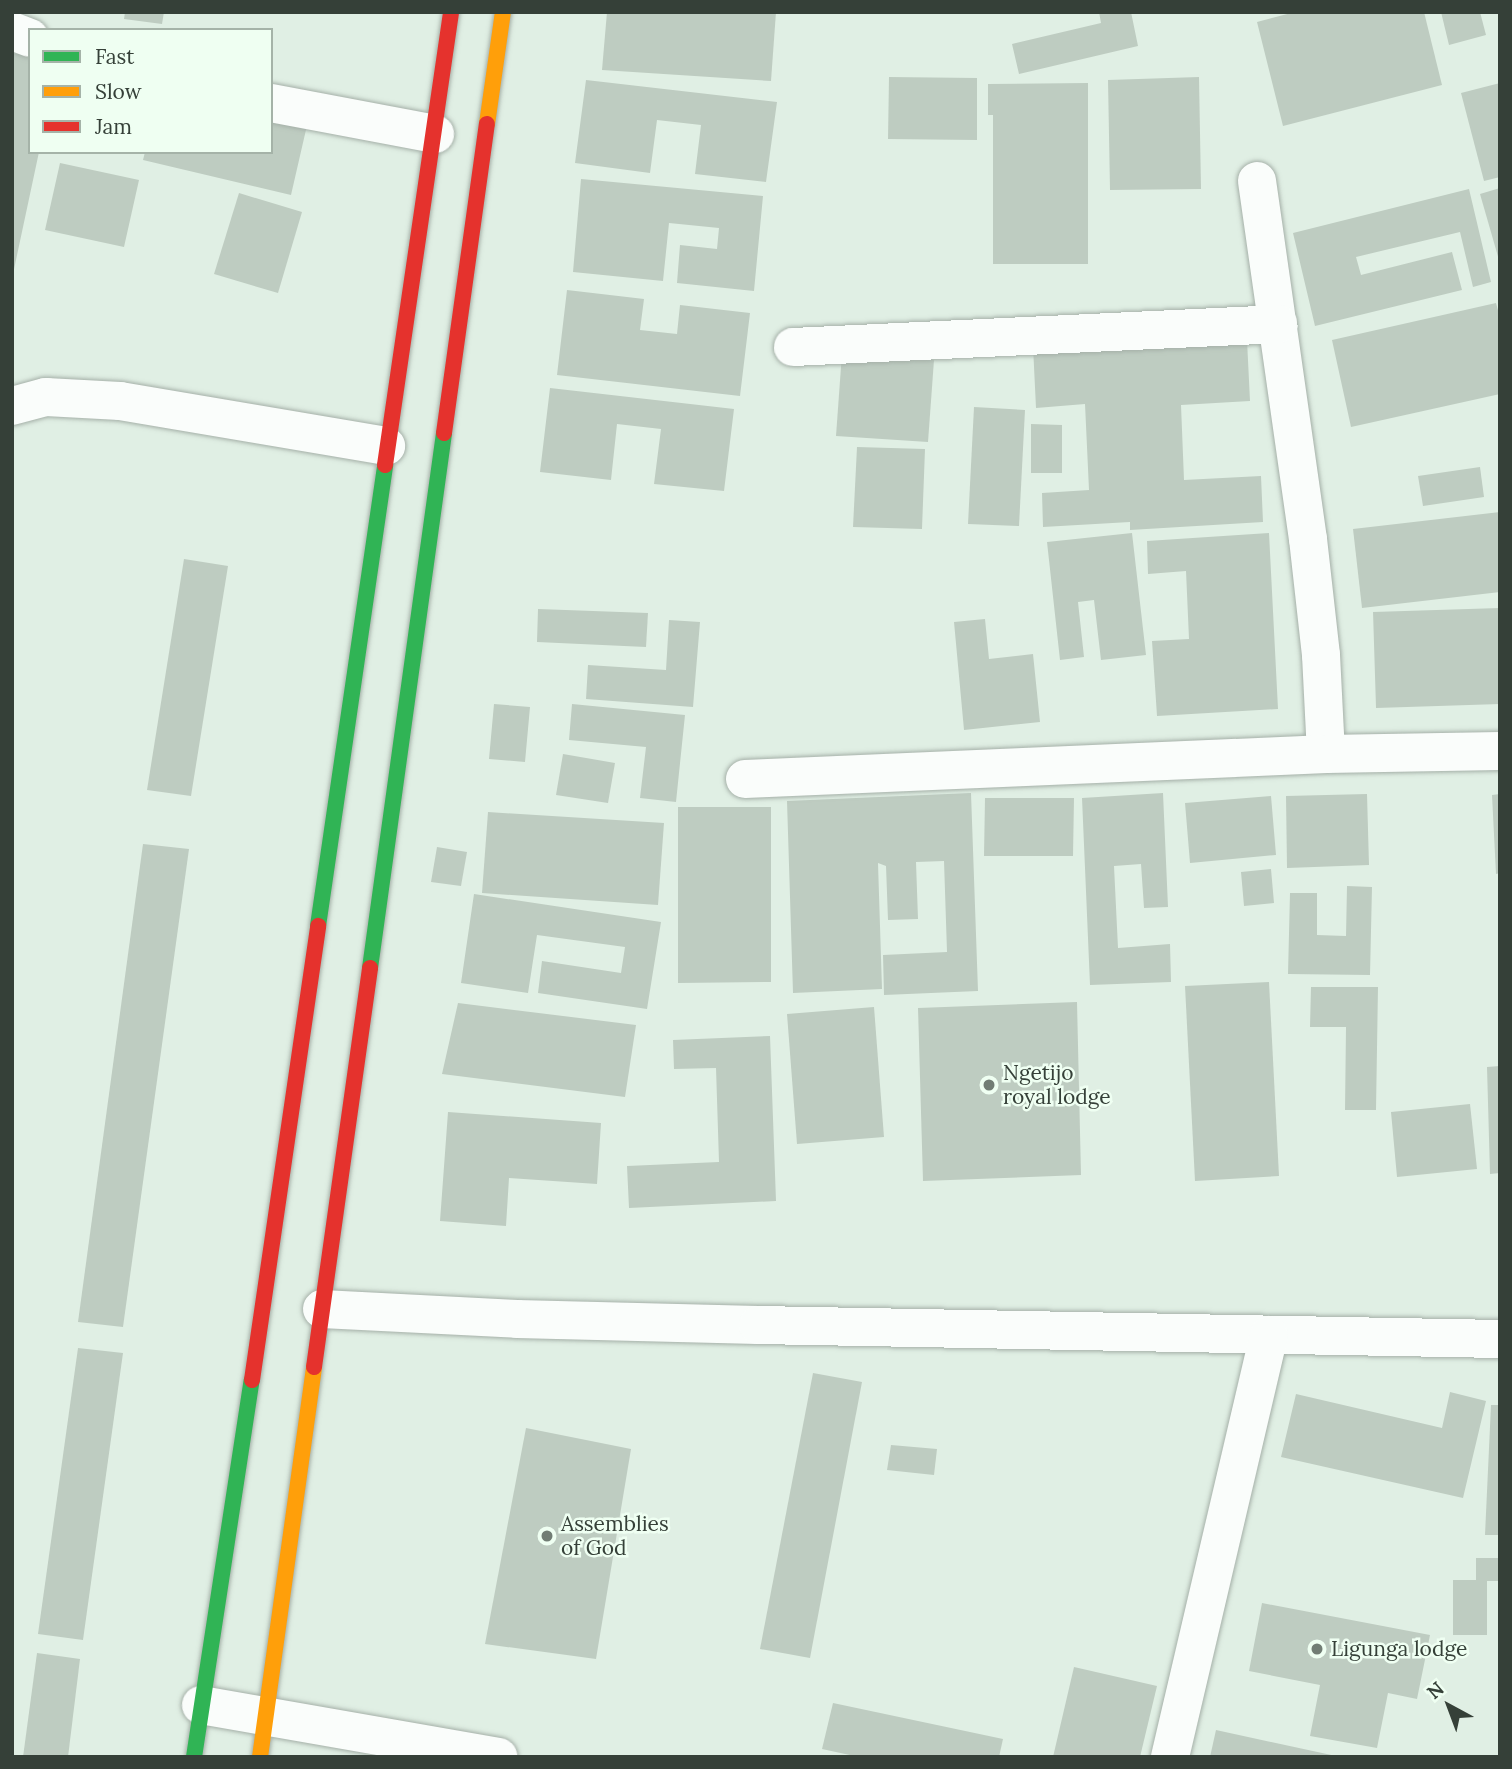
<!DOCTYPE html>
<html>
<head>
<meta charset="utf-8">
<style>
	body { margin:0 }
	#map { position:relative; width:1512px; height:1769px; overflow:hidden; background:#e0efe4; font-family:Lora,serif }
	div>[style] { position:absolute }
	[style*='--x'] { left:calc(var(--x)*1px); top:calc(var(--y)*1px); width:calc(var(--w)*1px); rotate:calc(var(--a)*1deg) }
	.building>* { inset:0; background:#beccc1 }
	.roads { filter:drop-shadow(0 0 2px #a5b0a8) drop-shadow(0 0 2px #a5b0a8) }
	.street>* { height:38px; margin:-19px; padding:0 19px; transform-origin:19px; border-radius:19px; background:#fafdfb }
	.fast>* { height:16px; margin:-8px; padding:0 8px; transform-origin:8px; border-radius:8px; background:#30b455 }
	.slow>* { height:16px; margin:-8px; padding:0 8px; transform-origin:8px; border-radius:8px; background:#ff9f0a }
	.jam>* { height:16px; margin:-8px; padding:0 8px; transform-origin:8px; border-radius:8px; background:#e5322d }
	.dots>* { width:19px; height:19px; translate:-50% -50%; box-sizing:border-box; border:4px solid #effff2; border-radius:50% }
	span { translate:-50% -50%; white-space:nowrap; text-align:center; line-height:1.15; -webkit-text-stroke:5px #effff2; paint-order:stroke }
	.poi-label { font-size:21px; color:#354038 }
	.left { translate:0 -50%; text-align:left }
	.frame { position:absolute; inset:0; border:14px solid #354038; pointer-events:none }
	.legend { position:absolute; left:28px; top:28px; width:245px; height:126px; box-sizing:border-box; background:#effff2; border:2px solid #a5b3a8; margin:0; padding:9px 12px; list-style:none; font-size:21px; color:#354038 }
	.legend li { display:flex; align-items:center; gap:14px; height:35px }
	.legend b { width:35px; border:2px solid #a5b3a8 }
	.north { position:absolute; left:1414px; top:1671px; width:70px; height:70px; -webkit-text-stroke:5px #effff2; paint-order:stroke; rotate:319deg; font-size:19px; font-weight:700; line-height:28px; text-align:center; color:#354038 }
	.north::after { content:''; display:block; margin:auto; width:24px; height:32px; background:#354038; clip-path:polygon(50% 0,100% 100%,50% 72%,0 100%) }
</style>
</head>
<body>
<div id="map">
	<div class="building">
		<div style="clip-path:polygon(125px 12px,164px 12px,162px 24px,124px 19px)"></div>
		<div style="clip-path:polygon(607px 12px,776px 12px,771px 81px,602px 70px)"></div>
		<div style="clip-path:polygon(1099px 12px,1131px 12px,1138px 46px,1019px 74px,1012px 44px,1101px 23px)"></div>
		<div style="clip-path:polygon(1295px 12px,1424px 12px,1442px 85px,1283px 126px,1257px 22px)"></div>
		<div style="clip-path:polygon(1441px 12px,1480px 12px,1486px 35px,1449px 45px)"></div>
		<div style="clip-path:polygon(12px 53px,30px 56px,30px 152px,39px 152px,13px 274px)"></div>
		<div style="clip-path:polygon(889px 77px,977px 78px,977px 140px,888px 139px)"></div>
		<div style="clip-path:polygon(1199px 77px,1201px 189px,1110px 190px,1108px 80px)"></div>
		<div style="clip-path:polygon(586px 80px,777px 102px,766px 182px,695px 174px,701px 125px,657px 120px,650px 173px,575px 163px)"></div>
		<div style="clip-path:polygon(1088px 83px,1088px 264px,993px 264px,993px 115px,988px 115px,988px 84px)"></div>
		<div style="clip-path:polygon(1500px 83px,1500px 177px,1484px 181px,1461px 93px)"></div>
		<div style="clip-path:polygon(271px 113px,308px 121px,291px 195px,143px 160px,145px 152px,271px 152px)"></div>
		<div style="clip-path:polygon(60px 163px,139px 180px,124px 247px,45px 230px)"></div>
		<div style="clip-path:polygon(581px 179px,763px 196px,754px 291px,677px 283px,680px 245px,717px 249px,719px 228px,669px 223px,663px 281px,573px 272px)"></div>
		<div style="clip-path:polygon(1500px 188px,1500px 260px,1499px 260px,1480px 194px)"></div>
		<div style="clip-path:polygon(1469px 189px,1491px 282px,1473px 287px,1460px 232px,1356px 257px,1361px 275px,1452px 252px,1462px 290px,1315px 326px,1293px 233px)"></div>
		<div style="clip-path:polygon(239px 193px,302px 212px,278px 293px,214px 274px)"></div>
		<div style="clip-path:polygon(567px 290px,644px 299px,640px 330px,677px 334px,680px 305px,750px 313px,740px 396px,557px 375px)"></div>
		<div style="clip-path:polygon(1496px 303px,1500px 318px,1500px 394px,1351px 427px,1332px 340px)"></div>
		<div style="clip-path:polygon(1247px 340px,1250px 401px,1181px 405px,1184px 480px,1261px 476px,1263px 522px,1130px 530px,1130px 522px,1043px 527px,1042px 493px,1089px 490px,1085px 404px,1036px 408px,1033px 346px)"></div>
		<div style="clip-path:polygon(842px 353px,934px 360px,928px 442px,836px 436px)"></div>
		<div style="clip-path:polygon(550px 388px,734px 409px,724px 491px,654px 484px,661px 429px,617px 424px,611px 480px,540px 472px)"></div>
		<div style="clip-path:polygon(974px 407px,1025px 410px,1019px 526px,968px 524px)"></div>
		<div style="clip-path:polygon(1031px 424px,1062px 425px,1062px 473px,1031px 473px)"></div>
		<div style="clip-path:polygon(857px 447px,925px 449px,922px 529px,853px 527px)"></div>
		<div style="clip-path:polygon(1480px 467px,1484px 497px,1423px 506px,1418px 476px)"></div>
		<div style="clip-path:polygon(1500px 512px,1500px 592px,1362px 608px,1353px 529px)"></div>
		<div style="clip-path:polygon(1132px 533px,1146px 655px,1101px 660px,1094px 600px,1078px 602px,1084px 657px,1060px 660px,1047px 542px)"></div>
		<div style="clip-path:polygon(1269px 533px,1278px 709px,1157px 716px,1152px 641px,1189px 639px,1186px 571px,1148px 574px,1147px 541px)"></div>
		<div style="clip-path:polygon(184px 559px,228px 566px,191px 796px,147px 790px)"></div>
		<div style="clip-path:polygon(1500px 608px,1500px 704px,1376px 708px,1373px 612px)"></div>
		<div style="clip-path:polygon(538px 609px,648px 613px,646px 647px,537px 642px)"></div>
		<div style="clip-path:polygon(985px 619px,989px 659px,1033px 654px,1040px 722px,964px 730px,954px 622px)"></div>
		<div style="clip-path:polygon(669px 620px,700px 622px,693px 707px,586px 699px,588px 665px,666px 670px)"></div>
		<div style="clip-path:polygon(494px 704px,530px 707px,525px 762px,489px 759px)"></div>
		<div style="clip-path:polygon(572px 704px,685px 715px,676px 802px,640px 798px,646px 747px,569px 740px)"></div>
		<div style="clip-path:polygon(563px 754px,615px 763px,608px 803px,556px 795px)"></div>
		<div style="clip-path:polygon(971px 793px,978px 991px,884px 995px,883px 955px,947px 952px,944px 861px,916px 862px,918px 919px,888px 920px,886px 866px,878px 863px,882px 989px,793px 993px,787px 801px)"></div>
		<div style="clip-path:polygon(1163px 793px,1168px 907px,1144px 908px,1141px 864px,1114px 866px,1118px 948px,1170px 944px,1171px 982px,1090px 985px,1082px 798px)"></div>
		<div style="clip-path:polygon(1367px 794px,1369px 865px,1287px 868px,1286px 796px)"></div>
		<div style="clip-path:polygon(1500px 794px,1500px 873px,1496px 874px,1492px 795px)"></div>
		<div style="clip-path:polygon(1271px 796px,1276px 855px,1190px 863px,1185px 803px)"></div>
		<div style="clip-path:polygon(985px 798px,1074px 798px,1073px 856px,984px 856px)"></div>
		<div style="clip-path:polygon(678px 807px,771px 807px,771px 982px,678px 983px)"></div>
		<div style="clip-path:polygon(488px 812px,664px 823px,658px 905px,482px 893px)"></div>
		<div style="clip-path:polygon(143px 844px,189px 849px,123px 1327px,78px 1322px)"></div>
		<div style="clip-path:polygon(437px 847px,467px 852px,461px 886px,431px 882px)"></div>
		<div style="clip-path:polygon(1271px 869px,1274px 903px,1244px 906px,1241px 872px)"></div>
		<div style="clip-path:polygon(1347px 886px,1372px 887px,1370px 975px,1288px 974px,1290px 893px,1317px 893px,1317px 935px,1346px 936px)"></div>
		<div style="clip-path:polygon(474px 894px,661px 922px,647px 1009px,538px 993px,542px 961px,621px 973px,625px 947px,537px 935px,528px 993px,461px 983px)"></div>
		<div style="clip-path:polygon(1269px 982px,1279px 1176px,1195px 1181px,1185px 986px)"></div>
		<div style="clip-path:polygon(1311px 987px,1378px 987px,1376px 1110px,1345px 1110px,1346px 1027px,1310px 1027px)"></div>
		<div style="clip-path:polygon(1077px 1002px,1081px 1175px,923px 1181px,918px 1008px)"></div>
		<div style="clip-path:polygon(458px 1003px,636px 1025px,625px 1097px,442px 1074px)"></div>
		<div style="clip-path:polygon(874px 1007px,884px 1137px,797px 1144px,787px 1014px)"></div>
		<div style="clip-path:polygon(770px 1036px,776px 1201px,629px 1208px,627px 1166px,719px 1162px,716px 1068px,674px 1069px,673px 1040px)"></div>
		<div style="clip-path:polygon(1500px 1066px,1500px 1173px,1490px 1174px,1487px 1067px)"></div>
		<div style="clip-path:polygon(1470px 1104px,1477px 1169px,1397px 1177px,1391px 1112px)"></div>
		<div style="clip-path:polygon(448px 1112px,601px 1123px,597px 1184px,509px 1178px,506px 1226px,440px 1221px)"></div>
		<div style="clip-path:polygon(78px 1348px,123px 1353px,83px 1640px,38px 1634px)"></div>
		<div style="clip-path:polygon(813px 1373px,862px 1382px,810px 1658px,760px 1649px)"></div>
		<div style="clip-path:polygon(1450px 1392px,1486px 1401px,1463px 1498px,1281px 1457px,1296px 1394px,1442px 1428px)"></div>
		<div style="clip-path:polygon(1491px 1405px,1500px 1405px,1500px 1535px,1485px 1535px)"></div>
		<div style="clip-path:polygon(526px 1428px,631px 1449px,596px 1659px,485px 1644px)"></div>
		<div style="clip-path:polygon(891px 1445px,937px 1449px,934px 1475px,887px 1470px)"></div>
		<div style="clip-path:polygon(1476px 1558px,1500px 1558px,1500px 1581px,1487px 1581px,1487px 1635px,1453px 1635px,1453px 1580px,1476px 1580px)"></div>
		<div style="clip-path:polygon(1262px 1603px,1430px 1635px,1417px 1699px,1388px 1693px,1377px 1748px,1310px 1736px,1320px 1685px,1249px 1671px)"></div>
		<div style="clip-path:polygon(37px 1653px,80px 1659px,68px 1757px,23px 1757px)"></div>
		<div style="clip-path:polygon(1074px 1667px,1157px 1686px,1140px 1757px,1053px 1757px)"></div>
		<div style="clip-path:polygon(833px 1703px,1003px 1739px,999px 1757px,859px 1757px,822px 1749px)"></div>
		<div style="clip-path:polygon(1216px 1730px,1336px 1756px,1336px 1757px,1210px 1757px)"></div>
	</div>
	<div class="roads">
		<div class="street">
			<div style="--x:12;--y:31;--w:19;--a:21"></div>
			<div style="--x:271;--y:103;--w:167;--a:10.7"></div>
			<div style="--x:1257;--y:181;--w:362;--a:81.9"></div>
			<div style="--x:1308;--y:539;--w:117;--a:83.6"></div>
			<div style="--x:1321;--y:655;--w:99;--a:87.1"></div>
			<div style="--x:793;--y:347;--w:486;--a:-2.7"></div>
			<div style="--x:12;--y:406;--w:35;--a:-15"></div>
			<div style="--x:46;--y:397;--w:74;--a:3.1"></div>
			<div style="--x:120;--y:401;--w:270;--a:9.6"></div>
			<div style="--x:745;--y:779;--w:582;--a:-2.46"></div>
			<div style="--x:1326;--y:754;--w:174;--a:-1"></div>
			<div style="--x:322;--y:1309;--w:195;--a:2.9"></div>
			<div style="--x:517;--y:1319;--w:241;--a:1.4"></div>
			<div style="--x:758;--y:1325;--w:742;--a:1.08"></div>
			<div style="--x:201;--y:1705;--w:302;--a:9.9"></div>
			<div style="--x:1170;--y:1757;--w:433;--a:-76.8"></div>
		</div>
		<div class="fast">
			<div style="--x:318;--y:926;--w:466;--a:-81.7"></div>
			<div style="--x:370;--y:968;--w:540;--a:-82.12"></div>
			<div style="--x:194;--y:1757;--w:381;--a:-81.3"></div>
		</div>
		<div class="slow">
			<div style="--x:487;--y:124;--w:113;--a:-81.9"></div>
			<div style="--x:260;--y:1757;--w:394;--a:-82.1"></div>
		</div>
		<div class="jam">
			<div style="--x:444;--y:433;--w:312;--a:-82.1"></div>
			<div style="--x:385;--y:465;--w:458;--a:-81.7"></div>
			<div style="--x:314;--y:1367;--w:403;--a:-82"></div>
			<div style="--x:252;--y:1380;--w:459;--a:-81.7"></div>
		</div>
	</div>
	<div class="dots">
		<div style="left:989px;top:1085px;background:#717d74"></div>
		<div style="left:547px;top:1536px;background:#717d74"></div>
		<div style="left:1317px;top:1649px;background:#717d74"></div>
	</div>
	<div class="poi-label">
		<span class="left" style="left:1003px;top:1085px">Ngetijo<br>royal lodge</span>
		<span class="left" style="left:561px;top:1536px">Assemblies<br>of God</span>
		<span class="left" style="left:1331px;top:1649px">Ligunga lodge</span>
	</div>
	<div class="frame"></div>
	<ul class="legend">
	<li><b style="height:9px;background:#30b455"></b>Fast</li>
	<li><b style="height:9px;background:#ff9f0a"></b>Slow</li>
	<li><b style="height:9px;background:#e5322d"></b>Jam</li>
	</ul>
	<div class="north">N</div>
</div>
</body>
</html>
